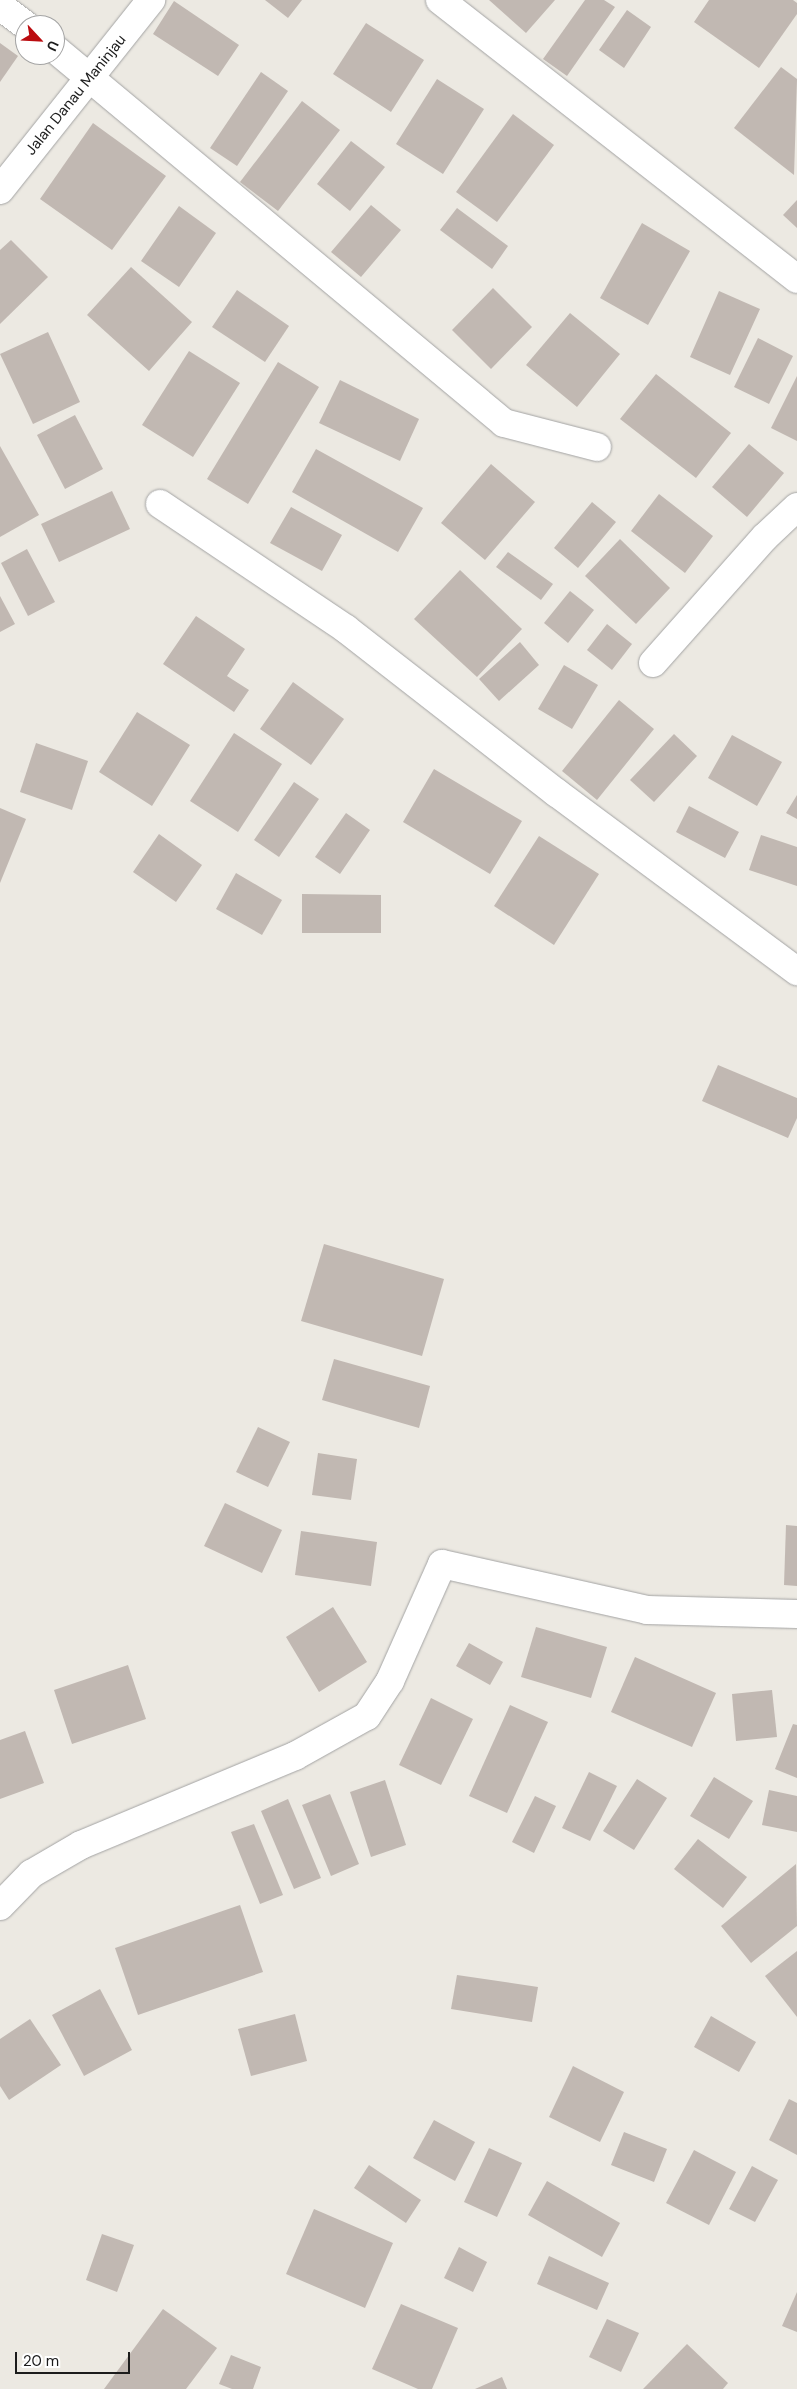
<!DOCTYPE html>
<html>
<head>
<meta charset="utf-8">
<style>
	body { margin:0 }
	#map { position:relative; width:797px; height:2389px; overflow:hidden; background:#ece9e2; font-family:"DM Sans",sans-serif }
	div>[style] { position:absolute }
	[style*='--x'] { left:calc(var(--x)*1px); top:calc(var(--y)*1px); width:calc(var(--w)*1px); rotate:calc(var(--a)*1deg) }
	.building>* { inset:0; background:#c1b8b2 }
	.roads { filter:drop-shadow(0 0 1px #a3a3a3) drop-shadow(0 0 1px #a3a3a3) }
	.minor>* { height:28px; margin:-14px; padding:0 14px; transform-origin:14px; border-radius:14px; background:#fff }
	span { translate:-50% -50%; white-space:nowrap; text-align:center; line-height:1.15; -webkit-text-stroke:4px #fff; paint-order:stroke }
	.street-label { font-size:15px; color:#1c1c1c }
	.north { position:absolute; left:15px; top:15px; width:50px; height:50px; box-sizing:border-box; background:#fff; border:1px solid #a4a4a4; border-radius:50%; rotate:115deg; font-size:14px; font-weight:700; line-height:20px; text-align:center; color:#1c1c1c }
	.north::after { content:''; display:block; margin:auto; width:18px; height:22px; background:#bb0c10; clip-path:polygon(50% 0,100% 100%,50% 72%,0 100%) }
	.scale { position:absolute; left:15px; top:2352px; width:115px; height:22px; box-sizing:border-box; border:2px solid #1c1c1c; border-top:0; padding-left:6px; font-size:15px; line-height:18px; white-space:nowrap; color:#1c1c1c; -webkit-text-stroke:4px #fff; paint-order:stroke }
</style>
</head>
<body>
<div id="map">
	<div class="building">
		<div style="clip-path:polygon(265px 0,302px 0,288px 18px)"></div>
		<div style="clip-path:polygon(489px 0,555px 0,526px 33px)"></div>
		<div style="clip-path:polygon(585px 0,604px 0,615px 7px,567px 76px,543px 59px)"></div>
		<div style="clip-path:polygon(709px 0,793px 0,797px 3px,797px 14px,759px 68px,694px 22px)"></div>
		<div style="clip-path:polygon(174px 1px,239px 45px,218px 76px,153px 34px)"></div>
		<div style="clip-path:polygon(627px 10px,651px 27px,624px 68px,599px 50px)"></div>
		<div style="clip-path:polygon(366px 23px,424px 60px,391px 112px,333px 74px)"></div>
		<div style="clip-path:polygon(0 43px,18px 56px,0 82px)"></div>
		<div style="clip-path:polygon(781px 67px,797px 79px,794px 175px,734px 128px)"></div>
		<div style="clip-path:polygon(261px 72px,288px 91px,237px 166px,210px 148px)"></div>
		<div style="clip-path:polygon(437px 79px,484px 109px,443px 174px,396px 144px)"></div>
		<div style="clip-path:polygon(302px 101px,340px 130px,278px 211px,240px 182px)"></div>
		<div style="clip-path:polygon(513px 114px,554px 145px,497px 222px,456px 192px)"></div>
		<div style="clip-path:polygon(93px 123px,166px 176px,112px 250px,40px 199px)"></div>
		<div style="clip-path:polygon(351px 141px,385px 167px,350px 211px,317px 184px)"></div>
		<div style="clip-path:polygon(797px 200px,797px 228px,783px 215px)"></div>
		<div style="clip-path:polygon(371px 205px,401px 230px,361px 277px,331px 252px)"></div>
		<div style="clip-path:polygon(179px 206px,216px 233px,179px 287px,141px 261px)"></div>
		<div style="clip-path:polygon(457px 208px,508px 246px,492px 269px,440px 230px)"></div>
		<div style="clip-path:polygon(642px 223px,690px 251px,648px 325px,600px 298px)"></div>
		<div style="clip-path:polygon(11px 240px,48px 277px,0 324px,0 250px)"></div>
		<div style="clip-path:polygon(131px 267px,192px 322px,149px 371px,87px 315px)"></div>
		<div style="clip-path:polygon(493px 288px,532px 327px,491px 369px,452px 330px)"></div>
		<div style="clip-path:polygon(237px 290px,289px 326px,265px 362px,212px 327px)"></div>
		<div style="clip-path:polygon(719px 291px,760px 309px,730px 375px,690px 357px)"></div>
		<div style="clip-path:polygon(570px 313px,620px 354px,577px 407px,526px 365px)"></div>
		<div style="clip-path:polygon(48px 332px,80px 402px,33px 424px,0 354px)"></div>
		<div style="clip-path:polygon(758px 338px,793px 356px,769px 404px,734px 387px)"></div>
		<div style="clip-path:polygon(189px 351px,240px 383px,193px 457px,142px 425px)"></div>
		<div style="clip-path:polygon(278px 362px,319px 387px,248px 504px,207px 479px)"></div>
		<div style="clip-path:polygon(656px 374px,731px 433px,696px 478px,620px 419px)"></div>
		<div style="clip-path:polygon(797px 376px,797px 441px,771px 428px)"></div>
		<div style="clip-path:polygon(340px 380px,419px 419px,400px 461px,319px 423px)"></div>
		<div style="clip-path:polygon(75px 415px,103px 469px,65px 489px,37px 435px)"></div>
		<div style="clip-path:polygon(749px 444px,784px 473px,747px 517px,712px 487px)"></div>
		<div style="clip-path:polygon(0 446px,39px 515px,0 537px)"></div>
		<div style="clip-path:polygon(316px 449px,423px 508px,398px 552px,292px 492px)"></div>
		<div style="clip-path:polygon(491px 464px,535px 502px,485px 560px,441px 523px)"></div>
		<div style="clip-path:polygon(112px 491px,130px 529px,59px 562px,41px 524px)"></div>
		<div style="clip-path:polygon(659px 494px,713px 536px,685px 573px,631px 531px)"></div>
		<div style="clip-path:polygon(592px 502px,616px 522px,578px 568px,554px 548px)"></div>
		<div style="clip-path:polygon(291px 507px,342px 535px,322px 571px,270px 543px)"></div>
		<div style="clip-path:polygon(620px 539px,670px 588px,636px 624px,585px 576px)"></div>
		<div style="clip-path:polygon(27px 549px,55px 602px,28px 616px,1px 563px)"></div>
		<div style="clip-path:polygon(508px 552px,553px 584px,541px 600px,496px 567px)"></div>
		<div style="clip-path:polygon(460px 570px,522px 629px,477px 677px,414px 619px)"></div>
		<div style="clip-path:polygon(570px 591px,594px 610px,568px 643px,544px 623px)"></div>
		<div style="clip-path:polygon(0 596px,15px 624px,0 632px)"></div>
		<div style="clip-path:polygon(196px 616px,245px 649px,227px 676px,249px 690px,234px 712px,163px 664px)"></div>
		<div style="clip-path:polygon(607px 624px,632px 644px,612px 670px,587px 650px)"></div>
		<div style="clip-path:polygon(520px 642px,539px 665px,499px 701px,479px 679px)"></div>
		<div style="clip-path:polygon(564px 665px,598px 685px,572px 729px,538px 709px)"></div>
		<div style="clip-path:polygon(293px 682px,344px 719px,311px 765px,260px 729px)"></div>
		<div style="clip-path:polygon(619px 700px,654px 729px,597px 800px,562px 771px)"></div>
		<div style="clip-path:polygon(137px 712px,190px 745px,152px 806px,99px 772px)"></div>
		<div style="clip-path:polygon(234px 733px,282px 764px,238px 832px,190px 801px)"></div>
		<div style="clip-path:polygon(674px 734px,697px 756px,654px 802px,630px 780px)"></div>
		<div style="clip-path:polygon(732px 735px,782px 762px,757px 806px,708px 778px)"></div>
		<div style="clip-path:polygon(36px 743px,88px 761px,72px 810px,20px 792px)"></div>
		<div style="clip-path:polygon(434px 769px,522px 821px,490px 874px,403px 822px)"></div>
		<div style="clip-path:polygon(294px 782px,319px 799px,279px 857px,254px 840px)"></div>
		<div style="clip-path:polygon(797px 795px,797px 819px,786px 813px)"></div>
		<div style="clip-path:polygon(689px 806px,739px 832px,725px 858px,676px 832px)"></div>
		<div style="clip-path:polygon(0 808px,26px 819px,0 883px)"></div>
		<div style="clip-path:polygon(346px 813px,370px 830px,340px 874px,315px 857px)"></div>
		<div style="clip-path:polygon(159px 834px,202px 865px,176px 902px,133px 872px)"></div>
		<div style="clip-path:polygon(761px 835px,797px 847px,797px 886px,749px 870px)"></div>
		<div style="clip-path:polygon(539px 836px,599px 874px,554px 945px,494px 906px)"></div>
		<div style="clip-path:polygon(236px 873px,282px 900px,262px 935px,216px 909px)"></div>
		<div style="clip-path:polygon(302px 894px,381px 895px,381px 933px,302px 933px)"></div>
		<div style="clip-path:polygon(718px 1065px,797px 1098px,797px 1118px,788px 1138px,702px 1101px)"></div>
		<div style="clip-path:polygon(324px 1244px,444px 1279px,422px 1356px,301px 1321px)"></div>
		<div style="clip-path:polygon(334px 1359px,430px 1386px,419px 1428px,322px 1400px)"></div>
		<div style="clip-path:polygon(258px 1427px,290px 1442px,268px 1487px,236px 1472px)"></div>
		<div style="clip-path:polygon(318px 1453px,357px 1459px,351px 1500px,312px 1495px)"></div>
		<div style="clip-path:polygon(225px 1503px,282px 1530px,262px 1573px,204px 1546px)"></div>
		<div style="clip-path:polygon(786px 1525px,797px 1526px,797px 1586px,784px 1585px)"></div>
		<div style="clip-path:polygon(301px 1531px,377px 1542px,371px 1586px,295px 1575px)"></div>
		<div style="clip-path:polygon(333px 1607px,367px 1662px,319px 1692px,286px 1637px)"></div>
		<div style="clip-path:polygon(536px 1627px,607px 1647px,591px 1698px,521px 1677px)"></div>
		<div style="clip-path:polygon(469px 1643px,503px 1662px,490px 1685px,456px 1666px)"></div>
		<div style="clip-path:polygon(635px 1657px,716px 1693px,692px 1747px,611px 1712px)"></div>
		<div style="clip-path:polygon(128px 1665px,146px 1719px,72px 1744px,54px 1690px)"></div>
		<div style="clip-path:polygon(772px 1690px,777px 1737px,736px 1741px,732px 1694px)"></div>
		<div style="clip-path:polygon(431px 1698px,473px 1719px,441px 1785px,399px 1765px)"></div>
		<div style="clip-path:polygon(510px 1705px,548px 1722px,507px 1813px,469px 1796px)"></div>
		<div style="clip-path:polygon(793px 1724px,797px 1725px,797px 1778px,775px 1769px)"></div>
		<div style="clip-path:polygon(25px 1731px,44px 1783px,0 1799px,0 1740px)"></div>
		<div style="clip-path:polygon(589px 1772px,617px 1786px,590px 1841px,562px 1828px)"></div>
		<div style="clip-path:polygon(714px 1777px,753px 1801px,729px 1839px,690px 1816px)"></div>
		<div style="clip-path:polygon(637px 1779px,667px 1798px,634px 1850px,603px 1831px)"></div>
		<div style="clip-path:polygon(385px 1780px,406px 1845px,371px 1857px,350px 1792px)"></div>
		<div style="clip-path:polygon(769px 1790px,797px 1796px,797px 1832px,762px 1825px)"></div>
		<div style="clip-path:polygon(330px 1794px,359px 1864px,331px 1876px,302px 1805px)"></div>
		<div style="clip-path:polygon(535px 1796px,556px 1806px,534px 1853px,512px 1842px)"></div>
		<div style="clip-path:polygon(288px 1799px,321px 1878px,294px 1889px,261px 1811px)"></div>
		<div style="clip-path:polygon(254px 1824px,283px 1895px,260px 1904px,231px 1832px)"></div>
		<div style="clip-path:polygon(698px 1839px,747px 1877px,723px 1908px,674px 1869px)"></div>
		<div style="clip-path:polygon(796px 1864px,797px 1926px,751px 1963px,721px 1926px)"></div>
		<div style="clip-path:polygon(240px 1905px,263px 1972px,138px 2015px,115px 1948px)"></div>
		<div style="clip-path:polygon(797px 1951px,797px 2017px,765px 1976px)"></div>
		<div style="clip-path:polygon(457px 1975px,538px 1987px,532px 2022px,451px 2009px)"></div>
		<div style="clip-path:polygon(100px 1989px,132px 2050px,84px 2076px,52px 2015px)"></div>
		<div style="clip-path:polygon(295px 2014px,307px 2061px,251px 2076px,238px 2029px)"></div>
		<div style="clip-path:polygon(711px 2016px,756px 2042px,739px 2072px,694px 2047px)"></div>
		<div style="clip-path:polygon(30px 2019px,61px 2065px,9px 2100px,0 2086px,0 2039px)"></div>
		<div style="clip-path:polygon(573px 2066px,624px 2092px,600px 2142px,549px 2117px)"></div>
		<div style="clip-path:polygon(789px 2099px,797px 2103px,797px 2155px,769px 2140px)"></div>
		<div style="clip-path:polygon(434px 2120px,475px 2142px,455px 2181px,413px 2158px)"></div>
		<div style="clip-path:polygon(624px 2132px,667px 2149px,654px 2182px,611px 2165px)"></div>
		<div style="clip-path:polygon(489px 2148px,522px 2163px,497px 2217px,464px 2202px)"></div>
		<div style="clip-path:polygon(694px 2150px,736px 2172px,709px 2225px,666px 2203px)"></div>
		<div style="clip-path:polygon(369px 2165px,421px 2200px,406px 2223px,354px 2188px)"></div>
		<div style="clip-path:polygon(752px 2166px,778px 2180px,755px 2222px,729px 2209px)"></div>
		<div style="clip-path:polygon(547px 2181px,620px 2223px,602px 2257px,528px 2215px)"></div>
		<div style="clip-path:polygon(314px 2209px,393px 2243px,365px 2308px,286px 2274px)"></div>
		<div style="clip-path:polygon(102px 2234px,134px 2245px,117px 2292px,86px 2280px)"></div>
		<div style="clip-path:polygon(459px 2247px,487px 2262px,473px 2292px,444px 2278px)"></div>
		<div style="clip-path:polygon(549px 2256px,609px 2283px,597px 2310px,537px 2284px)"></div>
		<div style="clip-path:polygon(797px 2292px,797px 2332px,782px 2326px)"></div>
		<div style="clip-path:polygon(401px 2304px,458px 2328px,432px 2389px,418px 2389px,372px 2369px)"></div>
		<div style="clip-path:polygon(163px 2309px,217px 2348px,186px 2389px,104px 2389px)"></div>
		<div style="clip-path:polygon(607px 2319px,639px 2333px,621px 2372px,589px 2357px)"></div>
		<div style="clip-path:polygon(687px 2344px,728px 2383px,723px 2389px,643px 2389px)"></div>
		<div style="clip-path:polygon(231px 2355px,261px 2367px,253px 2389px,232px 2389px,219px 2384px)"></div>
		<div style="clip-path:polygon(502px 2377px,507px 2389px,475px 2389px)"></div>
	</div>
	<div class="roads">
		<div class="minor">
			<div style="--x:440;--y:0;--w:453;--a:38"></div>
			<div style="--x:0;--y:6;--w:31;--a:37"></div>
			<div style="--x:55;--y:49;--w:584;--a:39.79"></div>
			<div style="--x:504;--y:423;--w:96;--a:14.5"></div>
			<div style="--x:0;--y:190;--w:243;--a:-51.5"></div>
			<div style="--x:160;--y:504;--w:224;--a:33.9"></div>
			<div style="--x:346;--y:629;--w:267;--a:37.9"></div>
			<div style="--x:557;--y:793;--w:299;--a:36.6"></div>
			<div style="--x:653;--y:663;--w:169;--a:-48.4"></div>
			<div style="--x:765;--y:537;--w:44;--a:-43.2"></div>
			<div style="--x:0;--y:1906;--w:45;--a:-45.9"></div>
			<div style="--x:31;--y:1874;--w:58;--a:-30.1"></div>
			<div style="--x:81;--y:1845;--w:232;--a:-22.6"></div>
			<div style="--x:295;--y:1756;--w:82;--a:-29.1"></div>
			<div style="--x:367;--y:1716;--w:42;--a:-56.7"></div>
			<div style="--x:390;--y:1681;--w:128;--a:-66"></div>
			<div style="--x:442;--y:1564;--w:210;--a:12.6"></div>
			<div style="--x:647;--y:1610;--w:150;--a:1.5"></div>
		</div>
	</div>
	<div class="street-label">
		<span style="left:76px;top:95px;rotate:-51deg">Jalan Danau Maninjau</span>
	</div>
	<div class="north">U</div>
	<div class="scale">20 m</div>
</div>
</body>
</html>
